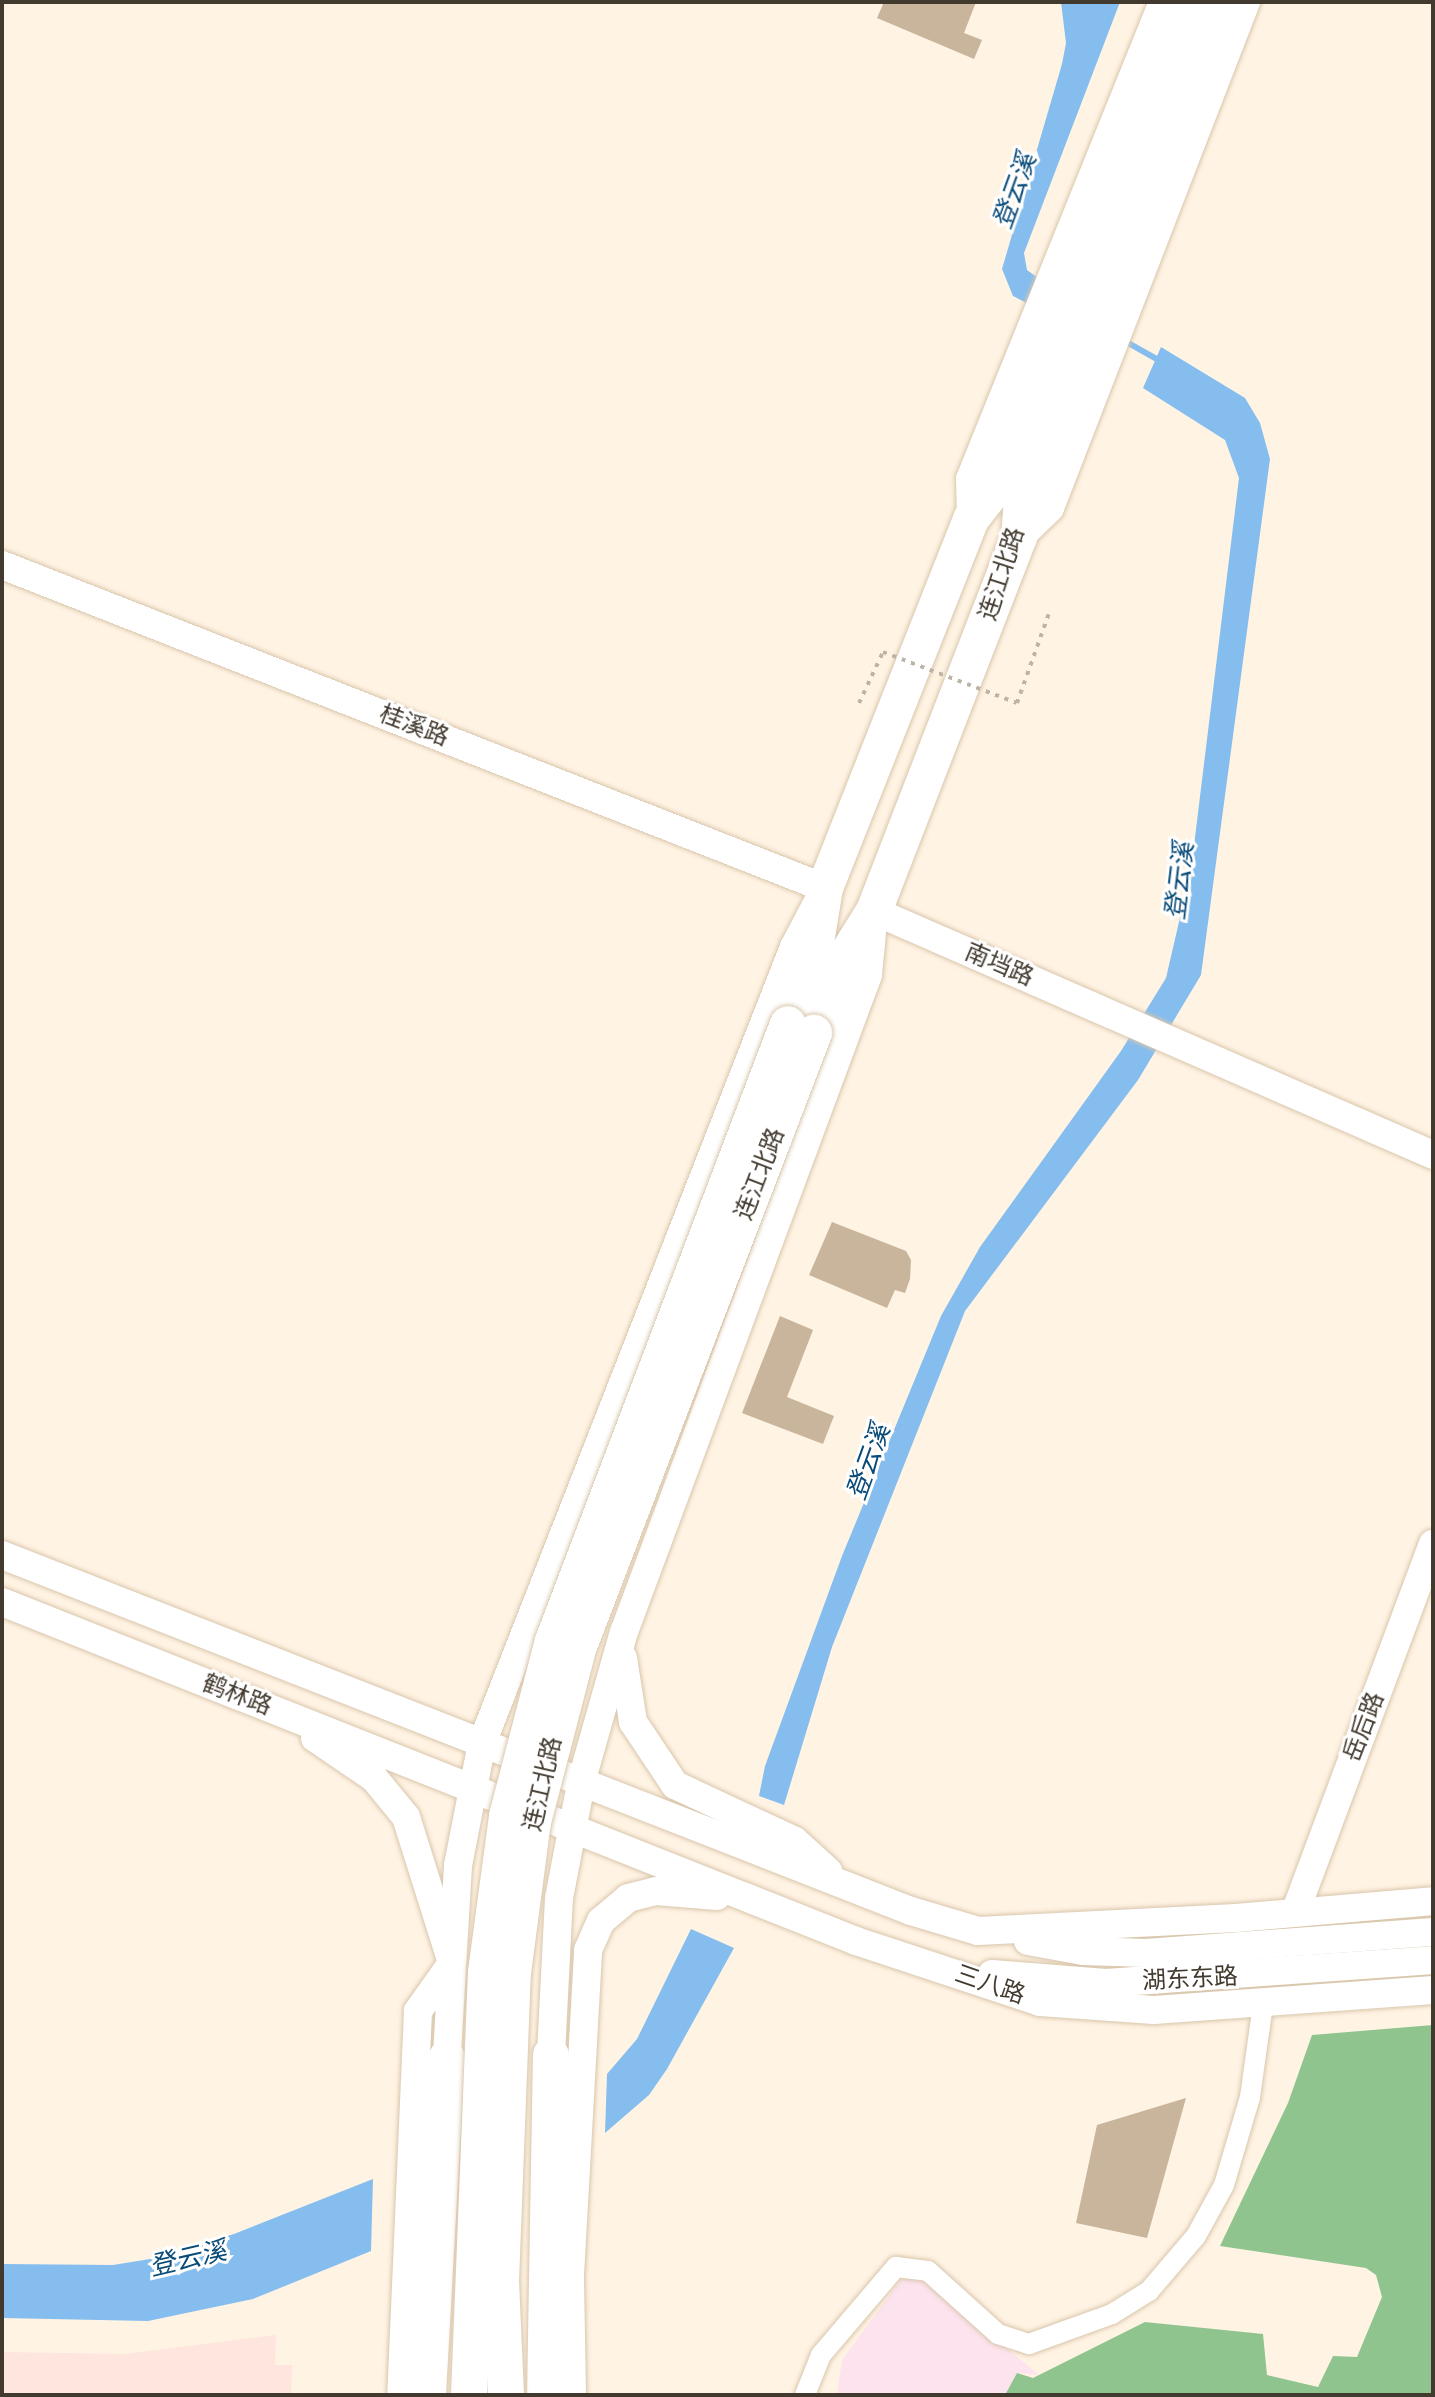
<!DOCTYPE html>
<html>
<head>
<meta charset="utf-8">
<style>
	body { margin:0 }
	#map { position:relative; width:1435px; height:2397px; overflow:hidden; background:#fff3e3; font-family:Karla,"Noto Sans SC",sans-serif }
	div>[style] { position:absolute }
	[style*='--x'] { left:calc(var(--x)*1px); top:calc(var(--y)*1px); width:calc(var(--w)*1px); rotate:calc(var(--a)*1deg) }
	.industrial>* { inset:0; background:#fce3ed }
	.education>* { inset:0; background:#fee5dd }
	.forest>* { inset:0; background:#8fc48f }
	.water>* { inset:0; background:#85bdef }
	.stream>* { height:6px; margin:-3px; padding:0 3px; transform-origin:3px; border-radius:3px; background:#85bdef }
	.building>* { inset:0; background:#c8b59b }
	.roads { filter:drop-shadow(0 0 2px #d9c6ac) drop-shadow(0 0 2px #d9c6ac) }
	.street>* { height:20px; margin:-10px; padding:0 10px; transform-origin:10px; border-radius:10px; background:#fff }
	.secondary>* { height:28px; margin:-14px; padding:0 14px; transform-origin:14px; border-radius:14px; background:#fff }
	.highway>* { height:36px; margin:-18px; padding:0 18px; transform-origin:18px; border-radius:18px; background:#fff }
	.path-bridge>* { height:4px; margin-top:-2px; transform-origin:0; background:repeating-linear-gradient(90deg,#beb3a5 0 4px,transparent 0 10px) }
	.bridges { filter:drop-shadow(0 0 2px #d9c6ac) drop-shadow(0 0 2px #d9c6ac) }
	.highway-bridge>* { height:36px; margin:-18px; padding:0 18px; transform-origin:18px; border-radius:18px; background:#fff }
	span { translate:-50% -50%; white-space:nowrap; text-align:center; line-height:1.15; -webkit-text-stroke:6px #fff; paint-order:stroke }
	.street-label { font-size:24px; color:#423a2f }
	.water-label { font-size:26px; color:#084a78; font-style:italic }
	.frame { position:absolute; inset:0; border:4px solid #423a2f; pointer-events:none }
</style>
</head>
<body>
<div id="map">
	<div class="industrial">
		<div style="clip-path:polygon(908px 2278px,928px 2283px,1039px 2375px,1017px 2373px,1005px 2395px,837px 2395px,842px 2360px,900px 2281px)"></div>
	</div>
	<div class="education">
		<div style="clip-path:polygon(276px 2335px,275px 2365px,292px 2365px,291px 2395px,2px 2395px,2px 2352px,125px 2354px)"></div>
	</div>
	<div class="forest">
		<div style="clip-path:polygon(1433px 2025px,1433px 2395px,1005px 2395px,1017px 2373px,1033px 2378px,1145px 2322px,1263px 2334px,1267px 2375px,1318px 2387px,1333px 2356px,1357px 2357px,1382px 2297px,1376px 2275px,1366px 2268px,1220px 2246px,1288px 2103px,1312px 2035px)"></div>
	</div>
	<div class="water">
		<div style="clip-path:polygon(1061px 2px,1120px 2px,1024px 253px,1027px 270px,1042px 281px,1038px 309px,1013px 296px,1002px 269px,1062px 64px,1066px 43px)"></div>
		<div style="clip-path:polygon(1161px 347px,1245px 398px,1260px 423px,1270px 459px,1201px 975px,1138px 1080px,965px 1311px,832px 1647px,784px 1805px,759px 1796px,765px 1766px,842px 1556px,941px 1316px,980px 1247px,1121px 1051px,1166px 978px,1191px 870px,1239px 478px,1225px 440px,1143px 388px)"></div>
		<div style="clip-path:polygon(691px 1929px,734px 1948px,667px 2069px,649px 2095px,605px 2133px,607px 2074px,637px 2039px)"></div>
		<div style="clip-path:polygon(373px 2179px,371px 2251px,253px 2299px,148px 2321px,2px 2318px,2px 2264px,113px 2265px,150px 2259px,234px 2234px)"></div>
	</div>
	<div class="stream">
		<div style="--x:1123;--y:340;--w:45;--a:29.4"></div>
	</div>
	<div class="building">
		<div style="clip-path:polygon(884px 2px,976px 2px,964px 33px,982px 40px,974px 59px,877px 18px)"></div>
		<div style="clip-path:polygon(832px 1222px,906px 1251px,911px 1260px,910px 1279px,905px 1293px,895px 1290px,887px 1308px,809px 1275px)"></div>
		<div style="clip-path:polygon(780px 1316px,813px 1330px,787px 1397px,834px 1416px,823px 1444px,742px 1413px)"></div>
		<div style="clip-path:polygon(1186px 2098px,1147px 2238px,1076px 2223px,1097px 2125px)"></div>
	</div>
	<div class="roads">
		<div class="street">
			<div style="--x:805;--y:2395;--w:43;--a:-68.2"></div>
			<div style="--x:821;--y:2355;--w:116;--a:-49.6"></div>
			<div style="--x:896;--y:2267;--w:32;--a:7"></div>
			<div style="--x:928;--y:2271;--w:94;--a:42"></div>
			<div style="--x:998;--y:2334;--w:33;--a:18"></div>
			<div style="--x:1029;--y:2344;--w:88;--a:-19.9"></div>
			<div style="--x:1112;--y:2314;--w:44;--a:-31.9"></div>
			<div style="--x:1149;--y:2291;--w:72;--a:-49.5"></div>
			<div style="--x:1196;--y:2236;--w:58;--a:-61.2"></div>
			<div style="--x:1224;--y:2185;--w:92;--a:-73.5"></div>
			<div style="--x:1250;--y:2097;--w:94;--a:-82"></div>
		</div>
		<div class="secondary">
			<div style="--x:971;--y:519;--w:40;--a:-91.4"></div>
			<div style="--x:970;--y:479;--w:515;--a:-67.97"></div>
			<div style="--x:1019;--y:538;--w:43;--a:-44.1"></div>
			<div style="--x:1050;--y:508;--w:543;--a:-68.83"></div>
			<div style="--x:2;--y:565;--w:884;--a:21.43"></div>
			<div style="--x:825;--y:888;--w:67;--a:117.7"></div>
			<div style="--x:794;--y:947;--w:855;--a:111.4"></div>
			<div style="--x:482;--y:1743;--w:124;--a:101.1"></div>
			<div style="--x:458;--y:1865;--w:193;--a:93.3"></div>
			<div style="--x:2;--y:1555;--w:976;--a:21.39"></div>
			<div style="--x:911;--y:1911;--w:70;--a:16.6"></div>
			<div style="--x:978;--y:1931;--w:258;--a:-2.9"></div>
			<div style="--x:1236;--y:1918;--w:198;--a:-4.9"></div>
			<div style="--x:2;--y:1602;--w:919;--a:21.65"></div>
			<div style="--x:856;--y:1941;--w:194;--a:18.3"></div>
			<div style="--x:1040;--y:2002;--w:114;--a:4"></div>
			<div style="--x:1154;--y:2010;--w:280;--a:-4.1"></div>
			<div style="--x:623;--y:1658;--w:65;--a:81.1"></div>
			<div style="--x:633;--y:1722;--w:76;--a:56.3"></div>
			<div style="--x:675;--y:1785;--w:132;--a:25"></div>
			<div style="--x:795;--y:1841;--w:45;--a:42.3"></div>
			<div style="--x:315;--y:1738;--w:71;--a:34.1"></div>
			<div style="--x:374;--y:1778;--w:50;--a:50.6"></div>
			<div style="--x:406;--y:1817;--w:153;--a:72.5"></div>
			<div style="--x:452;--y:1963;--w:59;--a:125.3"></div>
			<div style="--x:418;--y:2011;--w:384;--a:92.5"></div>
			<div style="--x:1296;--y:1910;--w:391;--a:-69.5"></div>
			<div style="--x:1028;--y:1941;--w:56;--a:10.3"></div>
			<div style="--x:1083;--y:1951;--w:63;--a:1.8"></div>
			<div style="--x:1146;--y:1953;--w:288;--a:-4.2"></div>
			<div style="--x:992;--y:1974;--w:114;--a:4.5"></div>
			<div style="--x:1106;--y:1983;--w:328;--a:-4"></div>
			<div style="--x:551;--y:2055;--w:157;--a:-87.1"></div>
			<div style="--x:559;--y:1898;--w:121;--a:-79.1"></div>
			<div style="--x:582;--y:1779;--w:153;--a:-74.1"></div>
			<div style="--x:624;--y:1632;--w:701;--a:-69.63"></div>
			<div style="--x:868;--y:975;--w:64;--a:-84.6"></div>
			<div style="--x:874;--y:911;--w:610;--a:23.58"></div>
			<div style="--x:572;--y:2395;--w:120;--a:-91"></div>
			<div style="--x:570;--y:2275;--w:325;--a:-86.8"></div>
			<div style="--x:588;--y:1950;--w:32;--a:-66"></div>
			<div style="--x:601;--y:1921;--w:35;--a:-40"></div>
			<div style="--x:628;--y:1898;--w:29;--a:-14"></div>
			<div style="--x:656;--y:1891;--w:61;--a:4.7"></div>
		</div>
		<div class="highway">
			<div style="--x:788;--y:1024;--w:74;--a:-69.4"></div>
			<div style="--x:814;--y:955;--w:68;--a:-80.7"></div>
			<div style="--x:825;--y:888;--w:397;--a:-68.4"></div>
			<div style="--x:971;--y:519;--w:42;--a:-51.8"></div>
			<div style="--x:997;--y:486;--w:521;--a:-68.36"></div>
			<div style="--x:814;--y:1033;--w:74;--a:-68.6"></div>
			<div style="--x:841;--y:964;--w:62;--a:-58.1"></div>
			<div style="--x:874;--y:911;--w:400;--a:-68.8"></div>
			<div style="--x:1019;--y:538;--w:41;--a:-85.8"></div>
			<div style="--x:1022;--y:497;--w:533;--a:-68.3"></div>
			<div style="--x:428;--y:2395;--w:338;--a:-86.8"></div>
			<div style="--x:545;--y:2395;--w:340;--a:-89"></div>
		</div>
	</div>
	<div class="path-bridge">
		<div style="--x:859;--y:703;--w:56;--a:-64.8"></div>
		<div style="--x:883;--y:652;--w:143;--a:20.8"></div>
		<div style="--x:1017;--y:703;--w:96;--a:-70.4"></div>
	</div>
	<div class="bridges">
		<div class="highway-bridge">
			<div style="--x:469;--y:2395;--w:423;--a:-87.7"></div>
			<div style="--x:486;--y:1972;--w:157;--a:-82.3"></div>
			<div style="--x:507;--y:1816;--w:181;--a:-75.3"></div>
			<div style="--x:553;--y:1641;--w:660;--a:-69.15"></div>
			<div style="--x:506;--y:2395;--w:114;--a:-92.5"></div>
			<div style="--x:501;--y:2281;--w:308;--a:-87.8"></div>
			<div style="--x:513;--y:1973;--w:152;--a:-82.5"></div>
			<div style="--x:533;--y:1822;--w:179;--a:-75.4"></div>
			<div style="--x:578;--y:1649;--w:660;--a:-69.04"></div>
		</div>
	</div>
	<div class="street-label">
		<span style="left:1002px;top:574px;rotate:-72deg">连江北路</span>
		<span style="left:414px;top:726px;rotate:21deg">桂溪路</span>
		<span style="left:999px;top:965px;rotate:23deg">南垱路</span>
		<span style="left:760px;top:1174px;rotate:-69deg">连江北路</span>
		<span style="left:237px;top:1695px;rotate:21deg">鹤林路</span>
		<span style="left:1364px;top:1727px;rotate:-69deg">岳后路</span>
		<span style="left:543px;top:1784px;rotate:-77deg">连江北路</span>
		<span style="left:1190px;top:1979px;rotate:-3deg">湖东东路</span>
		<span style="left:990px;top:1985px;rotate:19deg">三八路</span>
	</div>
	<div class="water-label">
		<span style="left:1015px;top:191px;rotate:-70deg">登云溪</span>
		<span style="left:1180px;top:881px;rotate:-83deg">登云溪</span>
		<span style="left:869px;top:1462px;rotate:-70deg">登云溪</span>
		<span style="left:188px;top:2259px;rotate:-13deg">登云溪</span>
	</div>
	<div class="frame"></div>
</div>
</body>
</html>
